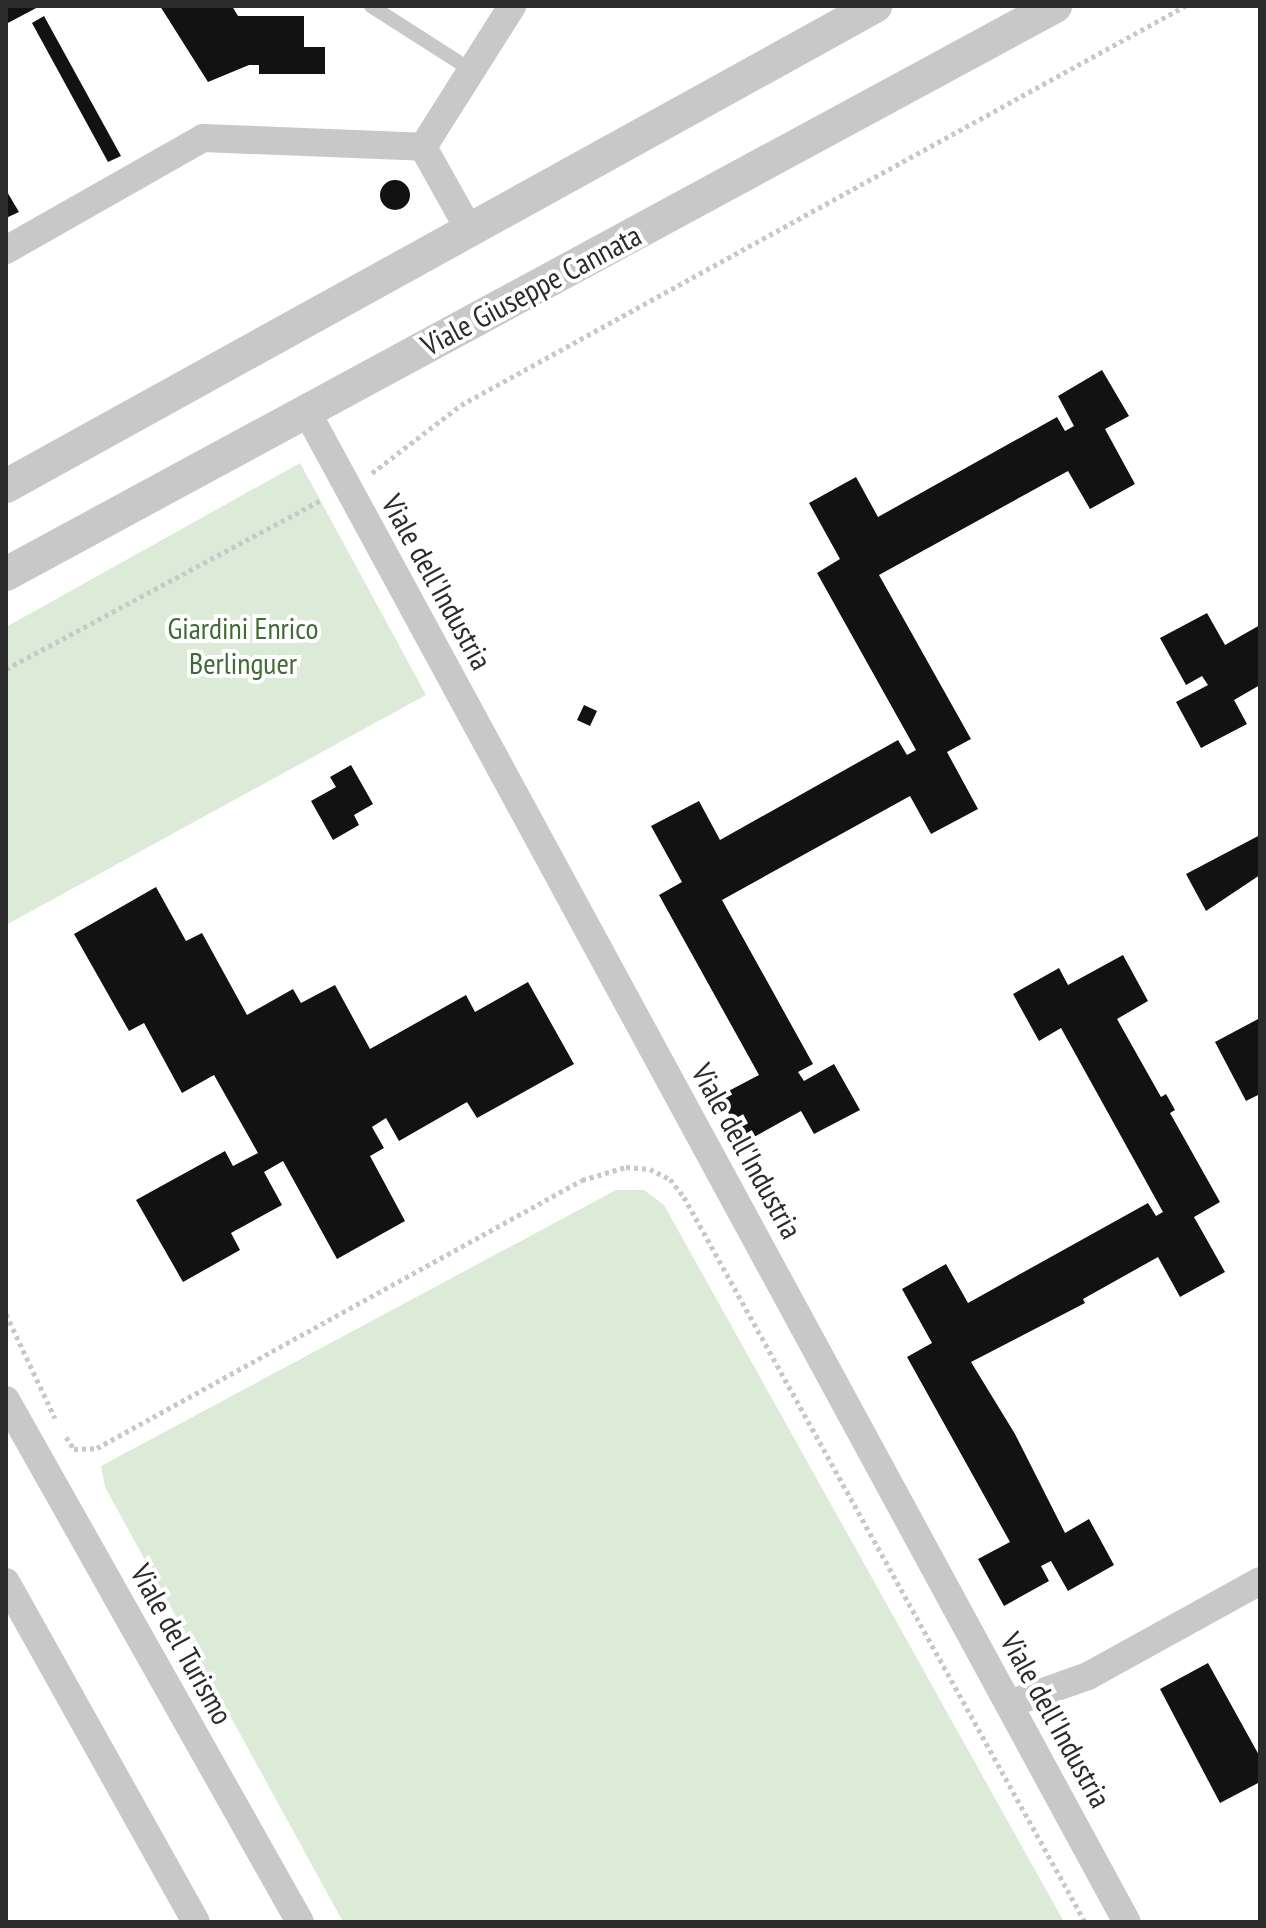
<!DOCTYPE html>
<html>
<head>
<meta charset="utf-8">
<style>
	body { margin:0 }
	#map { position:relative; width:1266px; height:1928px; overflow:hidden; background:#fff; font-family:"PT Sans Narrow",sans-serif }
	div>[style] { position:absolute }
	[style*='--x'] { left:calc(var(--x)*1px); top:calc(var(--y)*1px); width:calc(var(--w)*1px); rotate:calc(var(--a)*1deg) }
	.green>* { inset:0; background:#dcebd7 }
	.building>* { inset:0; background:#121212 }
	.round { border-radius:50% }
	.path>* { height:5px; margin-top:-2.5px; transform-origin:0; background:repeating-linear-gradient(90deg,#c8c8c8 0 4px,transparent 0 8px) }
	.service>* { height:14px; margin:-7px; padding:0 7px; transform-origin:7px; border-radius:7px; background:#c8c8c8 }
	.minor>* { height:28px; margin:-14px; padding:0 14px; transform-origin:14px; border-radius:14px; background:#c8c8c8 }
	.tertiary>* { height:34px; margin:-17px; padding:0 17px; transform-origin:17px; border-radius:17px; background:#c8c8c8 }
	span { translate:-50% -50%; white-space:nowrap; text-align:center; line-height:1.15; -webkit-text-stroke:8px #fff; paint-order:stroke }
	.street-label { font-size:30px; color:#2b2b2b }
	.park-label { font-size:30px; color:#406a36 }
	.frame { position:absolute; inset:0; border:8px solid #2b2b2b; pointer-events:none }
</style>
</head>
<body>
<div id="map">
	<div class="green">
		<div style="clip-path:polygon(300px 463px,426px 695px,6px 925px,6px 627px)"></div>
		<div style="clip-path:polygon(616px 1190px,644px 1190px,664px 1205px,1064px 1922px,343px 1922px,105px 1487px,101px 1466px)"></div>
	</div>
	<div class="building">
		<div style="clip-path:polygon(6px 6px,40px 6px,6px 24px)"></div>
		<div style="clip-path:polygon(160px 6px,232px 6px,238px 16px,304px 16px,304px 47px,325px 47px,325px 74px,259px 74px,259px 65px,249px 65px,208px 82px)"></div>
		<div style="clip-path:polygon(44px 16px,121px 156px,108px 162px,32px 23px)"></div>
		<div class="round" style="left:380px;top:180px;width:30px;height:30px"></div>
		<div style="clip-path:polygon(6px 190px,19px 212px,6px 218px)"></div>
		<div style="clip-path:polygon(1102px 370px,1129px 416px,1105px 429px,1135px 484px,1090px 509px,1068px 471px,879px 575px,971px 739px,947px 752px,978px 809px,931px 834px,910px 796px,722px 900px,813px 1064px,798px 1072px,804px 1081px,834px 1064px,860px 1110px,814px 1134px,801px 1111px,745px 1142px,719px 1096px,759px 1075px,659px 895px,682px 882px,651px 826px,699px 801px,720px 840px,898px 740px,907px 755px,916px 750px,817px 573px,840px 559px,809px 503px,856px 477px,878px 517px,1057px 417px,1065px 431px,1074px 426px,1058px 396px)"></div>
		<div style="clip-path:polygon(1207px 613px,1225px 645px,1260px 625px,1260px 685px,1234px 700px,1247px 724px,1201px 748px,1176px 702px,1208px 685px,1202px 676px,1186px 685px,1160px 638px)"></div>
		<div style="clip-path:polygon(584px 705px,597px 711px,590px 726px,577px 720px)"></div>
		<div style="clip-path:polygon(351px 765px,373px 804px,354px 815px,359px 825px,333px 840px,311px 801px,336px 787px,330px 777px)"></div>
		<div style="clip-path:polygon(1260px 835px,1260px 875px,1206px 911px,1186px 874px)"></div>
		<div style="clip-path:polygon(156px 887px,186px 941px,202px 933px,247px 1015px,293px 989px,301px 1003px,335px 985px,370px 1049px,466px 995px,475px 1012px,528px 982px,574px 1064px,477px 1118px,467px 1102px,399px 1141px,386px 1118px,372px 1127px,384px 1148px,370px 1156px,405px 1221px,337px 1259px,283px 1161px,264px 1172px,282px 1205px,231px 1233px,240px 1250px,183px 1282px,136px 1200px,225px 1151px,233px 1166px,258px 1153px,214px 1075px,182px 1093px,144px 1023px,129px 1031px,74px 934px)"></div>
		<div style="clip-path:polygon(1123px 955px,1148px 1001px,1117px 1019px,1161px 1097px,1166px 1094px,1175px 1110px,1170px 1113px,1220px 1202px,1194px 1217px,1225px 1272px,1180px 1297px,1158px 1257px,1083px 1299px,1085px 1303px,971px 1362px,1015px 1434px,1065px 1533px,1089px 1519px,1114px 1565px,1068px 1591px,1051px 1561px,1041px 1566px,1049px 1581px,1004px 1606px,978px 1559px,1010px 1542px,907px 1357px,932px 1343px,902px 1289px,946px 1264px,968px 1303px,1148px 1203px,1156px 1216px,1163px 1212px,1061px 1028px,1039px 1041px,1013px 994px,1059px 968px,1068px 985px)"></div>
		<div style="clip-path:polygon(1260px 1018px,1260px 1094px,1246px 1101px,1215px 1042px)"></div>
		<div style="clip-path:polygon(1208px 1663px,1260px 1757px,1260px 1782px,1220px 1803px,1160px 1689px)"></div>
	</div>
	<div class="path">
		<div style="--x:372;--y:473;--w:112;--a:-37.4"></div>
		<div style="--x:461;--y:405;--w:827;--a:-28.86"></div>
		<div style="--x:6;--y:669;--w:357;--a:-28.2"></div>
		<div style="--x:6;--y:1314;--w:115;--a:64.8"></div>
		<div style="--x:66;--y:1437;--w:14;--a:56"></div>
		<div style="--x:74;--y:1449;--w:23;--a:-2"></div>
		<div style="--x:97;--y:1448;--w:554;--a:-28.92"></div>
		<div style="--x:582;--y:1180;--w:46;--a:-16.5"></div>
		<div style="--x:626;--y:1167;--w:24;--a:5"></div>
		<div style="--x:650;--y:1169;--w:22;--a:27"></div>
		<div style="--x:670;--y:1179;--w:23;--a:52"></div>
		<div style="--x:684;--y:1197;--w:829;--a:61.05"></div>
	</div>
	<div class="service">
		<div style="--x:371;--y:6;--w:119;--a:32.6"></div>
	</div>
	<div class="minor">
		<div style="--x:423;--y:147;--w:167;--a:-57.7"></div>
		<div style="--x:423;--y:147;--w:96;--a:60.8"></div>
		<div style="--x:6;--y:250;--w:227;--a:-29.6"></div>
		<div style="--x:203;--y:138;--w:220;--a:2.3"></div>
		<div style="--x:307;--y:412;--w:1718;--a:61.5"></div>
		<div style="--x:6;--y:1400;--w:599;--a:60.61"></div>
		<div style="--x:6;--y:1582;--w:389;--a:60.8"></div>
		<div style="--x:1009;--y:1704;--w:84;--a:-19.5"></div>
		<div style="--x:1088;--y:1676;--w:196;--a:-28.9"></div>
	</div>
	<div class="tertiary">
		<div style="--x:6;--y:486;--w:993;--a:-28.91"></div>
		<div style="--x:6;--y:574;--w:1193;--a:-28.43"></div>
	</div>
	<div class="street-label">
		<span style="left:531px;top:290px;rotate:-28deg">Viale Giuseppe Cannata</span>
		<span style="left:437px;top:582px;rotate:61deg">Viale dell'Industria</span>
		<span style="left:747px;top:1151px;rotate:61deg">Viale dell'Industria</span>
		<span style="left:182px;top:1644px;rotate:61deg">Viale del Turismo</span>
		<span style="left:1056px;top:1720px;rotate:61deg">Viale dell'Industria</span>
	</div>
	<div class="park-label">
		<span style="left:243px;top:645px">Giardini Enrico<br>Berlinguer</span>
	</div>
	<div class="frame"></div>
</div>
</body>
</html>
